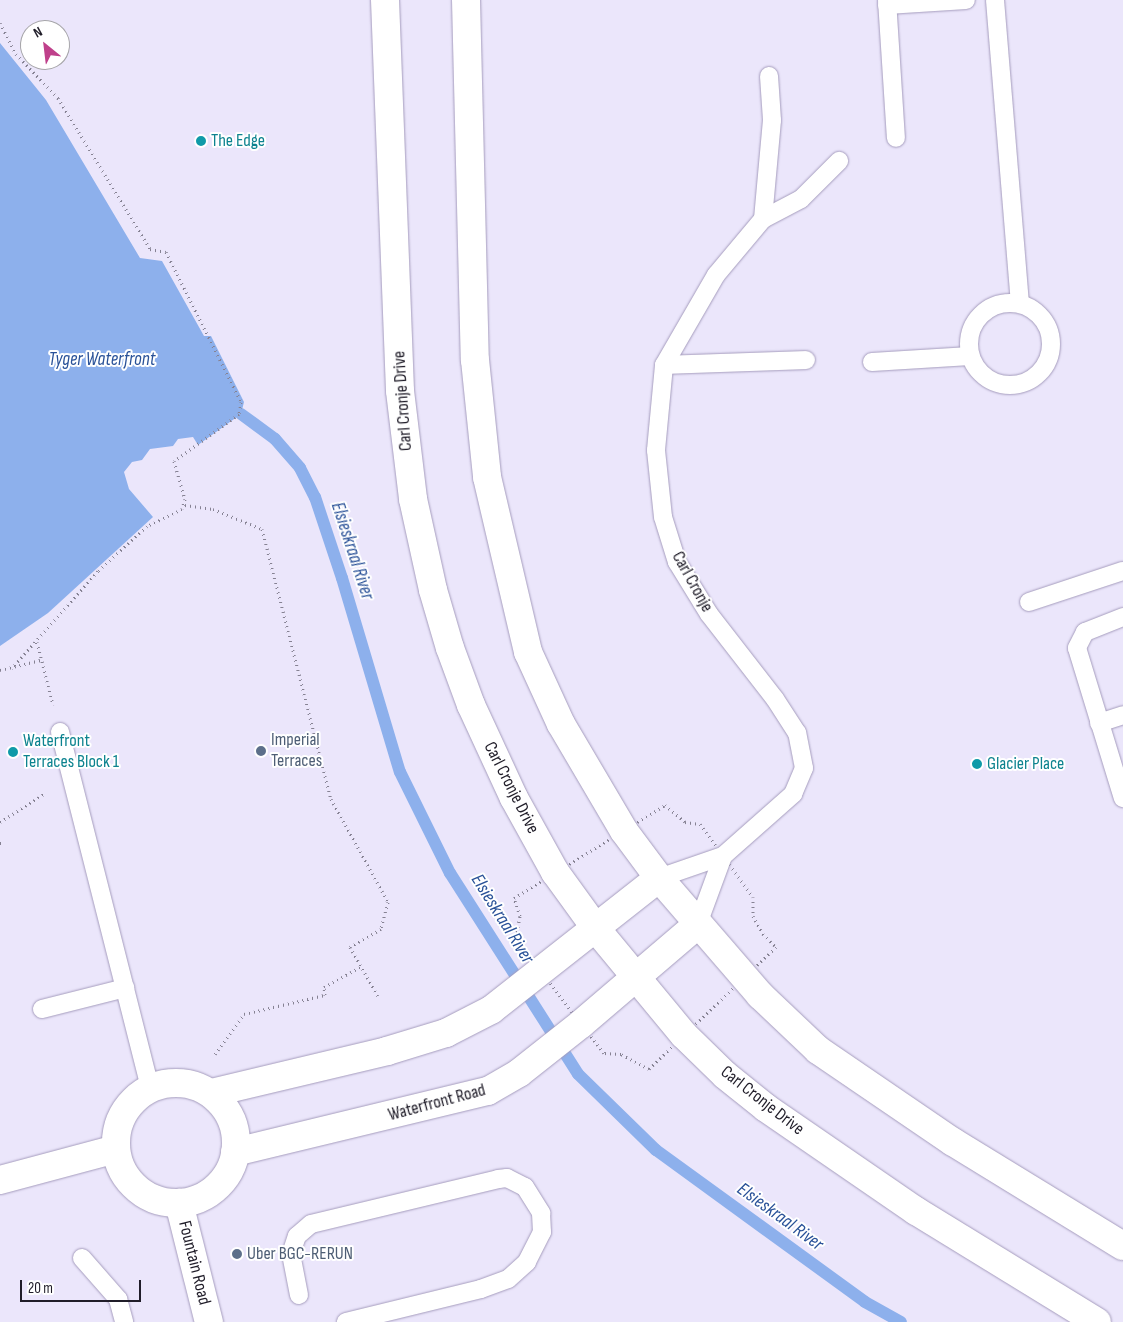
<!DOCTYPE html>
<html>
<head>
<meta charset="utf-8">
<style>
	body { margin:0 }
	#map { position:relative; width:1123px; height:1322px; overflow:hidden; background:#ebe6fb; font-family:"Sofia Sans Condensed",sans-serif }
	div>[style] { position:absolute }
	[style*='--x'] { left:calc(var(--x)*1px); top:calc(var(--y)*1px); width:calc(var(--w)*1px); rotate:calc(var(--a)*1deg) }
	.water>* { inset:0; background:#8db0ec }
	.stream>* { height:12px; margin:-6px; padding:0 6px; transform-origin:6px; border-radius:6px; background:#8db0ec }
	.path>* { height:3px; margin-top:-1.5px; transform-origin:0; background:repeating-linear-gradient(90deg,#868293 0 1px,transparent 0 5px) }
	.roads { filter:drop-shadow(0 0 1px #a59cbd) drop-shadow(0 0 1px #a59cbd) }
	.lane>* { height:18px; margin:-9px; padding:0 9px; transform-origin:9px; border-radius:9px; background:#fff }
	.lane>.ring { margin:-9px; padding:0; box-sizing:content-box; background:none; border:18px solid #fff; border-radius:50% }
	.street>* { height:28px; margin:-14px; padding:0 14px; transform-origin:14px; border-radius:14px; background:#fff }
	.street>.ring { margin:-14px; padding:0; box-sizing:content-box; background:none; border:28px solid #fff; border-radius:50% }
	.secondary>* { height:28px; margin:-14px; padding:0 14px; transform-origin:14px; border-radius:14px; background:#fff }
	.dots>* { width:14px; height:14px; translate:-50% -50%; box-sizing:border-box; border:2px solid #fff; border-radius:50% }
	span { translate:-50% -50%; white-space:nowrap; text-align:center; line-height:1.15; -webkit-text-stroke:4px #fff; paint-order:stroke }
	.culture-label { font-size:18px; color:#0d838f }
	.left { translate:0 -50%; text-align:left }
	.street-label { font-size:18px; color:#201d29 }
	.service-label { font-size:18px; color:#4e5e75 }
	.water-label { font-size:19px; color:#295198; font-style:italic }
	.north { position:absolute; left:20px; top:20px; width:50px; height:50px; box-sizing:border-box; background:#fff; border:1px solid #a6a5a9; border-radius:50%; rotate:331deg; font-size:14px; font-weight:700; line-height:20px; text-align:center; color:#201d29 }
	.north::after { content:''; display:block; margin:auto; width:18px; height:22px; background:#bf408b; clip-path:polygon(50% 0,100% 100%,50% 72%,0 100%) }
	.scale { position:absolute; left:20px; top:1280px; width:121px; height:22px; box-sizing:border-box; border:2px solid #201d29; border-top:0; padding-left:6px; font-size:15px; line-height:18px; white-space:nowrap; color:#201d29; -webkit-text-stroke:4px #fff; paint-order:stroke }
</style>
</head>
<body>
<div id="map">
	<div class="water">
		<div style="clip-path:polygon(0 43px,46px 100px,140px 258px,162px 261px,204px 336px,211px 336px,244px 402px,241px 414px,198px 445px,193px 437px,178px 439px,173px 446px,150px 449px,142px 460px,132px 462px,124px 472px,129px 489px,153px 517px,48px 613px,0 646px)"></div>
	</div>
	<div class="stream">
		<div style="--x:241;--y:414;--w:42;--a:36.3"></div>
		<div style="--x:275;--y:439;--w:38;--a:49"></div>
		<div style="--x:300;--y:468;--w:33;--a:63"></div>
		<div style="--x:315;--y:497;--w:85;--a:71.6"></div>
		<div style="--x:342;--y:578;--w:202;--a:73.4"></div>
		<div style="--x:400;--y:772;--w:113;--a:63.7"></div>
		<div style="--x:450;--y:873;--w:238;--a:57.5"></div>
		<div style="--x:578;--y:1074;--w:109;--a:44.3"></div>
		<div style="--x:656;--y:1150;--w:258;--a:36"></div>
		<div style="--x:865;--y:1302;--w:41;--a:29.1"></div>
	</div>
	<div class="path">
		<div style="--x:0;--y:23;--w:35;--a:63"></div>
		<div style="--x:16;--y:54;--w:61;--a:46.3"></div>
		<div style="--x:58;--y:98;--w:177;--a:58.6"></div>
		<div style="--x:150;--y:249;--w:16;--a:11"></div>
		<div style="--x:166;--y:252;--w:168;--a:63.4"></div>
		<div style="--x:241;--y:402;--w:12;--a:99"></div>
		<div style="--x:239;--y:414;--w:80;--a:144.1"></div>
		<div style="--x:174;--y:461;--w:40;--a:74"></div>
		<div style="--x:185;--y:499;--w:10;--a:107"></div>
		<div style="--x:182;--y:509;--w:39;--a:154"></div>
		<div style="--x:147;--y:526;--w:67;--a:137.4"></div>
		<div style="--x:98;--y:571;--w:130;--a:131.6"></div>
		<div style="--x:185;--y:505;--w:28;--a:8"></div>
		<div style="--x:213;--y:509;--w:53;--a:22.2"></div>
		<div style="--x:262;--y:529;--w:279;--a:75.7"></div>
		<div style="--x:331;--y:799;--w:118;--a:61"></div>
		<div style="--x:388;--y:902;--w:28;--a:105"></div>
		<div style="--x:381;--y:929;--w:36;--a:150"></div>
		<div style="--x:350;--y:947;--w:56;--a:60.3"></div>
		<div style="--x:37;--y:642;--w:65;--a:75.7"></div>
		<div style="--x:0;--y:670;--w:42;--a:-13.7"></div>
		<div style="--x:665;--y:805;--w:26;--a:40"></div>
		<div style="--x:685;--y:822;--w:15;--a:8"></div>
		<div style="--x:700;--y:824;--w:90;--a:54"></div>
		<div style="--x:753;--y:897;--w:19;--a:90"></div>
		<div style="--x:753;--y:916;--w:21;--a:61"></div>
		<div style="--x:763;--y:934;--w:18;--a:45"></div>
		<div style="--x:776;--y:947;--w:176;--a:136.2"></div>
		<div style="--x:649;--y:1069;--w:32;--a:-152"></div>
		<div style="--x:621;--y:1054;--w:17;--a:-177"></div>
		<div style="--x:604;--y:1053;--w:37;--a:-128"></div>
		<div style="--x:581;--y:1024;--w:109;--a:-126.8"></div>
		<div style="--x:516;--y:937;--w:21;--a:-79"></div>
		<div style="--x:520;--y:916;--w:19;--a:-108"></div>
		<div style="--x:514;--y:898;--w:177;--a:-31.6"></div>
		<div style="--x:0;--y:822;--w:52;--a:-32.5"></div>
		<div style="--x:0;--y:843;--w:1;--a:0"></div>
		<div style="--x:215;--y:1054;--w:49;--a:-54.1"></div>
		<div style="--x:244;--y:1014;--w:83;--a:-13.2"></div>
		<div style="--x:325;--y:995;--w:8;--a:-97"></div>
		<div style="--x:324;--y:987;--w:43;--a:-28.9"></div>
	</div>
	<div class="roads">
		<div class="lane">
			<div style="--x:887;--y:0;--w:138;--a:86.3"></div>
			<div style="--x:995;--y:0;--w:305;--a:85.3"></div>
			<div style="--x:887;--y:5;--w:79;--a:-3.6"></div>
			<div style="--x:763;--y:219;--w:99;--a:-84.8"></div>
			<div style="--x:772;--y:120;--w:44;--a:-93.9"></div>
			<div class="ring" style="left:969px;top:303px;width:64px;height:64px"></div>
			<div style="--x:872;--y:362;--w:98;--a:-3.5"></div>
			<div style="--x:664;--y:365;--w:142;--a:-2"></div>
			<div style="--x:1029;--y:602;--w:99;--a:-18.3"></div>
			<div style="--x:1123;--y:617;--w:41;--a:158.5"></div>
			<div style="--x:1085;--y:632;--w:18;--a:117"></div>
			<div style="--x:1077;--y:648;--w:157;--a:73"></div>
			<div style="--x:1099;--y:723;--w:25;--a:-18"></div>
			<div style="--x:60;--y:732;--w:367;--a:75.8"></div>
			<div style="--x:659;--y:878;--w:68;--a:-19"></div>
			<div style="--x:723;--y:856;--w:94;--a:-41.5"></div>
			<div style="--x:793;--y:794;--w:28;--a:-67"></div>
			<div style="--x:804;--y:768;--w:36;--a:-101"></div>
			<div style="--x:797;--y:733;--w:40;--a:-122.9"></div>
			<div style="--x:775;--y:699;--w:108;--a:-127.8"></div>
			<div style="--x:709;--y:614;--w:61;--a:-121.6"></div>
			<div style="--x:677;--y:562;--w:47;--a:-107.3"></div>
			<div style="--x:663;--y:517;--w:67;--a:-96"></div>
			<div style="--x:656;--y:450;--w:85;--a:-84.6"></div>
			<div style="--x:664;--y:365;--w:104;--a:-60"></div>
			<div style="--x:716;--y:275;--w:73;--a:-50"></div>
			<div style="--x:763;--y:219;--w:43;--a:-27.8"></div>
			<div style="--x:801;--y:199;--w:54;--a:-45"></div>
			<div style="--x:698;--y:924;--w:72;--a:-69.8"></div>
			<div style="--x:42;--y:1009;--w:86;--a:-14.2"></div>
			<div style="--x:82;--y:1258;--w:55;--a:48.7"></div>
			<div style="--x:118;--y:1299;--w:24;--a:75"></div>
			<div style="--x:299;--y:1295;--w:42;--a:-101"></div>
			<div style="--x:291;--y:1254;--w:19;--a:-72"></div>
			<div style="--x:297;--y:1236;--w:18;--a:-41"></div>
			<div style="--x:311;--y:1224;--w:192;--a:-13.5"></div>
			<div style="--x:498;--y:1179;--w:9;--a:-6"></div>
			<div style="--x:507;--y:1178;--w:20;--a:27"></div>
			<div style="--x:525;--y:1187;--w:31;--a:58"></div>
			<div style="--x:541;--y:1213;--w:19;--a:87"></div>
			<div style="--x:542;--y:1232;--w:34;--a:117"></div>
			<div style="--x:527;--y:1262;--w:25;--a:138"></div>
			<div style="--x:508;--y:1279;--w:29;--a:160"></div>
			<div style="--x:481;--y:1289;--w:139;--a:166.3"></div>
		</div>
		<div class="street">
			<div class="ring" style="left:116px;top:1083px;width:92px;height:92px"></div>
			<div style="--x:211;--y:1093;--w:181;--a:-13.4"></div>
			<div style="--x:387;--y:1051;--w:62;--a:-17"></div>
			<div style="--x:446;--y:1033;--w:51;--a:-27.1"></div>
			<div style="--x:491;--y:1010;--w:214;--a:-38.2"></div>
			<div style="--x:235;--y:1152;--w:260;--a:-13.6"></div>
			<div style="--x:488;--y:1091;--w:36;--a:-30"></div>
			<div style="--x:519;--y:1073;--w:79;--a:-38.3"></div>
			<div style="--x:581;--y:1024;--w:154;--a:-40.5"></div>
			<div style="--x:0;--y:1180;--w:120;--a:-15"></div>
			<div style="--x:179;--y:1203;--w:123;--a:75.9"></div>
		</div>
		<div class="secondary">
			<div style="--x:385;--y:0;--w:391;--a:87.8"></div>
			<div style="--x:400;--y:391;--w:109;--a:83.1"></div>
			<div style="--x:413;--y:499;--w:93;--a:77.6"></div>
			<div style="--x:433;--y:590;--w:60;--a:73.7"></div>
			<div style="--x:450;--y:648;--w:61;--a:69.8"></div>
			<div style="--x:471;--y:705;--w:102;--a:65.2"></div>
			<div style="--x:514;--y:798;--w:85;--a:61"></div>
			<div style="--x:555;--y:872;--w:72;--a:54.1"></div>
			<div style="--x:597;--y:930;--w:136;--a:50.4"></div>
			<div style="--x:684;--y:1035;--w:57;--a:44.3"></div>
			<div style="--x:725;--y:1075;--w:53;--a:38.8"></div>
			<div style="--x:766;--y:1108;--w:182;--a:34.5"></div>
			<div style="--x:916;--y:1211;--w:212;--a:31.5"></div>
			<div style="--x:466;--y:0;--w:360;--a:88.6"></div>
			<div style="--x:475;--y:360;--w:118;--a:84.1"></div>
			<div style="--x:487;--y:477;--w:180;--a:76.8"></div>
			<div style="--x:528;--y:652;--w:79;--a:65.4"></div>
			<div style="--x:561;--y:724;--w:124;--a:59.5"></div>
			<div style="--x:624;--y:831;--w:59;--a:53.3"></div>
			<div style="--x:659;--y:878;--w:155;--a:49.2"></div>
			<div style="--x:760;--y:995;--w:80;--a:43.5"></div>
			<div style="--x:818;--y:1050;--w:163;--a:34.3"></div>
			<div style="--x:953;--y:1142;--w:199;--a:31.5"></div>
		</div>
	</div>
	<div class="dots">
		<div style="left:201px;top:141px;background:#0f9aa8"></div>
		<div style="left:261px;top:751px;background:#5c6f8a"></div>
		<div style="left:13px;top:752px;background:#0f9aa8"></div>
		<div style="left:977px;top:764px;background:#0f9aa8"></div>
		<div style="left:237px;top:1254px;background:#5c6f8a"></div>
	</div>
	<div class="culture-label">
		<span class="left" style="left:211px;top:141px">The Edge</span>
		<span class="left" style="left:23px;top:752px">Waterfront<br>Terraces Block 1</span>
		<span class="left" style="left:987px;top:764px">Glacier Place</span>
	</div>
	<div class="street-label">
		<span style="left:403px;top:401px;rotate:-94deg">Carl Cronje Drive</span>
		<span style="left:692px;top:582px;rotate:61deg">Carl Cronje</span>
		<span style="left:511px;top:788px;rotate:63deg">Carl Cronje Drive</span>
		<span style="left:762px;top:1101px;rotate:38deg">Carl Cronje Drive</span>
		<span style="left:437px;top:1103px;rotate:-15deg">Waterfront Road</span>
		<span style="left:194px;top:1263px;rotate:76deg">Fountain Road</span>
	</div>
	<div class="service-label">
		<span class="left" style="left:271px;top:751px">Imperial<br>Terraces</span>
		<span class="left" style="left:247px;top:1254px">Uber BGC-RERUN</span>
	</div>
	<div class="water-label">
		<span style="left:102px;top:360px">Tyger Waterfront</span>
		<span style="left:352px;top:551px;rotate:72deg">Elsieskraal River</span>
		<span style="left:502px;top:919px;rotate:58deg">Elsieskraal River</span>
		<span style="left:780px;top:1217px;rotate:36deg">Elsieskraal River</span>
	</div>
	<div class="north">N</div>
	<div class="scale">20 m</div>
</div>
</body>
</html>
